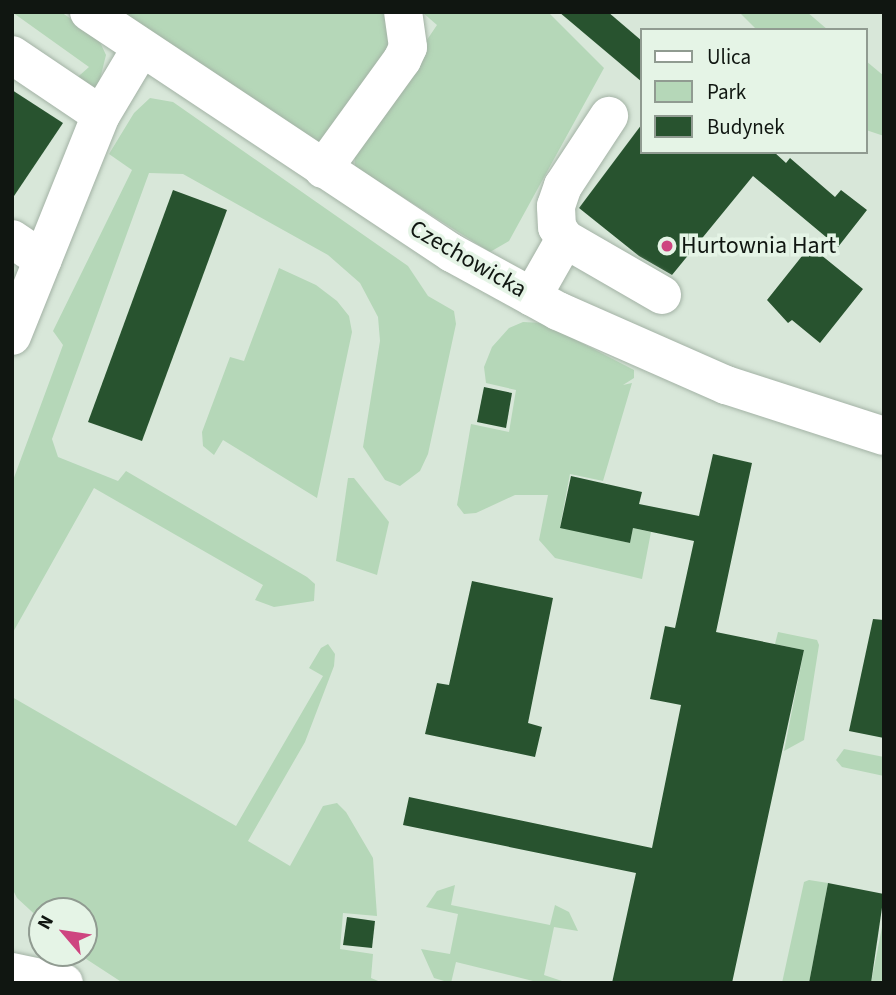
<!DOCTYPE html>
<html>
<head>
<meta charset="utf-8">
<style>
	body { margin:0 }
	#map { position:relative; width:896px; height:995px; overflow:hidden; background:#d8e7d9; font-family:"Source Sans 3",sans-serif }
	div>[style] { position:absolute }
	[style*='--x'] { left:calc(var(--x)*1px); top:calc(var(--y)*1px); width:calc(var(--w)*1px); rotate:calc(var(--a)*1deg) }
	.green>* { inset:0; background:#b5d7b8 }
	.building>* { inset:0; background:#28532f }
	.roads { filter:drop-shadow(0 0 2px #a3b2a5) drop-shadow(0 0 2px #a3b2a5) }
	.minor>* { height:38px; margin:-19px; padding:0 19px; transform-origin:19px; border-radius:19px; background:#fff }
	.dots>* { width:19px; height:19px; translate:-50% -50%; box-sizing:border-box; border:4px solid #e5f4e6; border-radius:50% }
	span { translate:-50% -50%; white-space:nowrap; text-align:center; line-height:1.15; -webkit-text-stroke:7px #e5f4e6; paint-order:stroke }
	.poi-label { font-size:24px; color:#101611 }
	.left { translate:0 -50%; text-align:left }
	.street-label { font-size:24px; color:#101611 }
	.frame { position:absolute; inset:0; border:14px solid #101611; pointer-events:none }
	.legend { position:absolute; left:640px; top:28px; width:228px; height:126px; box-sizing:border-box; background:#e5f4e6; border:2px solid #909b91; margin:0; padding:9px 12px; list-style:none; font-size:21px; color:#101611 }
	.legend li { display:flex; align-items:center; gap:14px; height:35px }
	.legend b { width:35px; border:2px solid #909b91 }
	.north { position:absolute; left:28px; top:897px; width:70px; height:70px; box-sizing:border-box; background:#e5f4e6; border:2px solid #909b91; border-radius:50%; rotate:299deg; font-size:19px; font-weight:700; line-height:28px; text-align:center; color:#101611 }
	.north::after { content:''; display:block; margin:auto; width:24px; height:32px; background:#ce4580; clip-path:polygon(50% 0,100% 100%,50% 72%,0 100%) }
</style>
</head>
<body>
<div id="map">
	<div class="green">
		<div style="clip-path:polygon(12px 12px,61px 12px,98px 38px,106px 55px,99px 83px,95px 88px,71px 83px,89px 67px)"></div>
		<div style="clip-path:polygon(114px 12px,387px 12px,390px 47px,323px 146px)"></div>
		<div style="clip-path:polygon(422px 12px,548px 12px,604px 68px,509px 241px,490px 252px,355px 167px,354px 148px,437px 25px)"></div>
		<div style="clip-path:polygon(739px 12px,807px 12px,828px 30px,757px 30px)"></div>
		<div style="clip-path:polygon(866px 61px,884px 76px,884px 136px,866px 130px)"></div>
		<div style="clip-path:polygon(150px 98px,173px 102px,408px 266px,428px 296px,454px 311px,456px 324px,428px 454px,420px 471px,400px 486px,385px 480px,363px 447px,380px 341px,378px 317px,360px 283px,328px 255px,183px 174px,149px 173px,52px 439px,58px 457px,118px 481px,126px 471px,307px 577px,315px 584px,314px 601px,274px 607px,255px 600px,263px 585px,94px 488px,12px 634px,12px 483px,63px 345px,53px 331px,132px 170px,109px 154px,134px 113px)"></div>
		<div style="clip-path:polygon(279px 268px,316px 285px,337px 301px,349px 316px,352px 332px,317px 498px,223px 440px,214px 455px,203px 446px,202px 432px,230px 357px,244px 361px)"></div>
		<div style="clip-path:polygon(523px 322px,543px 323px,634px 370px,634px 378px,623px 385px,632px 383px,603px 481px,570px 474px,560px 527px,630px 543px,633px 528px,651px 532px,642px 579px,555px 558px,539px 540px,548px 495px,515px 495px,476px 513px,464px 514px,457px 505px,471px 424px,509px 432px,516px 390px,486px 383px,484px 367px,492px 347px,509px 328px)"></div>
		<div style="clip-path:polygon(348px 478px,354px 478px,389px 522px,377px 575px,336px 561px)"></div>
		<div style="clip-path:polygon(778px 632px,817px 640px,819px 645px,804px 740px,784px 751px,804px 650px,775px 644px)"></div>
		<div style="clip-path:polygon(328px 644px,335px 654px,334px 666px,305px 742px,248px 841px,290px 866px,323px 806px,337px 803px,346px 812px,373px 858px,377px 916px,343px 913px,340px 949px,373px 954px,371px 978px,383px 983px,123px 983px,77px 953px,84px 953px,84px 911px,42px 911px,42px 921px,17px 898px,12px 888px,12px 697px,236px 826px,323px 676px,309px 668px,321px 648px)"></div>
		<div style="clip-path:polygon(844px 749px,884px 757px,884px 776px,842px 767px,836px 760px)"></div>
		<div style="clip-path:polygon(809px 880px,828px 883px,809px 983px,782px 983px,804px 882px)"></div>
		<div style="clip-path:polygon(455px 885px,451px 905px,550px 925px,555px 905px,569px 912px,578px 931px,554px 927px,544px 975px,568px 983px,541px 983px,456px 962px,451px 983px,434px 978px,421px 949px,450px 954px,458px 914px,426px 907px,437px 891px)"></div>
		<div style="clip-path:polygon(884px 917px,884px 973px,881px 983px,871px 983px)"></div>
	</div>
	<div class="building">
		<div style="clip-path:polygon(559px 12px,608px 12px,642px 41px,642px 82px)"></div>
		<div style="clip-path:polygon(12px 90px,63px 123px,12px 199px)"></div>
		<div style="clip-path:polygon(642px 124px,642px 152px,774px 152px,786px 163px,790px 158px,835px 197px,841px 190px,867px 210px,838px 247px,753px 176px,672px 275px,639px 256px,579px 208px)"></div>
		<div style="clip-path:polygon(173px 190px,227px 210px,142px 441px,88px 422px)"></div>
		<div style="clip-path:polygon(810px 246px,863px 289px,820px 343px,792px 320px,788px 323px,767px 300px)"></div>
		<div style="clip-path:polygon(484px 387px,512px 393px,506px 428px,477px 422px)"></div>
		<div style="clip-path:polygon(713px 454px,752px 463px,716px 632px,804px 650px,732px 983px,612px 983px,636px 873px,403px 825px,409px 797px,652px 848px,681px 705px,650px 699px,665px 626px,675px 628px,694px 541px,633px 528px,630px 543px,560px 528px,571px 476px,642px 492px,639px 504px,699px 516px)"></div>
		<div style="clip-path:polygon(472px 581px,553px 598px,528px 723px,542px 727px,535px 757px,425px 734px,437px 683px,449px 685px)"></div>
		<div style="clip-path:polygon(873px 619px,884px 620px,884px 738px,849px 731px)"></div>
		<div style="clip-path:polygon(828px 883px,884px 894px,871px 983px,809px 983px)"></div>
		<div style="clip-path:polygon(347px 917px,375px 921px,372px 948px,343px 945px)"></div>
	</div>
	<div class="roads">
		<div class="minor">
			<div style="--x:89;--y:12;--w:436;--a:33.6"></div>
			<div style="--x:452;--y:253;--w:121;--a:28.7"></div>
			<div style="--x:558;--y:311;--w:184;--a:23.8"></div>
			<div style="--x:726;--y:385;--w:166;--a:17.9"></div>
			<div style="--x:12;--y:55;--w:107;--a:34"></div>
			<div style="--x:323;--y:169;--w:135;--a:-54.1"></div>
			<div style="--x:402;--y:60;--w:14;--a:-65"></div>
			<div style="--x:408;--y:47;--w:35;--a:-98"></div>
			<div style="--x:12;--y:239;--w:37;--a:34"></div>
			<div style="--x:565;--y:239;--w:112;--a:30"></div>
			<div style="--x:532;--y:297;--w:67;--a:-60.4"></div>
			<div style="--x:565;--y:239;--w:14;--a:-124"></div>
			<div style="--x:557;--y:227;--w:21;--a:-93"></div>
			<div style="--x:556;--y:206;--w:21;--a:-71"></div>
			<div style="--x:563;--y:186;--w:84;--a:-56.7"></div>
			<div style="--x:12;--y:336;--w:238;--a:-68.1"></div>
			<div style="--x:101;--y:115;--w:78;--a:-59.2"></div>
			<div style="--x:12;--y:972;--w:53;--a:11.9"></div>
		</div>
	</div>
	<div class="dots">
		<div style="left:667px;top:246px;background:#ce4580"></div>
	</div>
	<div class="poi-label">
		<span class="left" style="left:681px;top:246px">Hurtownia Hart</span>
	</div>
	<div class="street-label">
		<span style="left:468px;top:259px;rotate:30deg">Czechowicka</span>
	</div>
	<div class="frame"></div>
	<ul class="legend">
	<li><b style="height:9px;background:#fff"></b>Ulica</li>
	<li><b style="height:19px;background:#b5d7b8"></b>Park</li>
	<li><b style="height:19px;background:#28532f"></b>Budynek</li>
	</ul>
	<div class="north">N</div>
</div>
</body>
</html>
